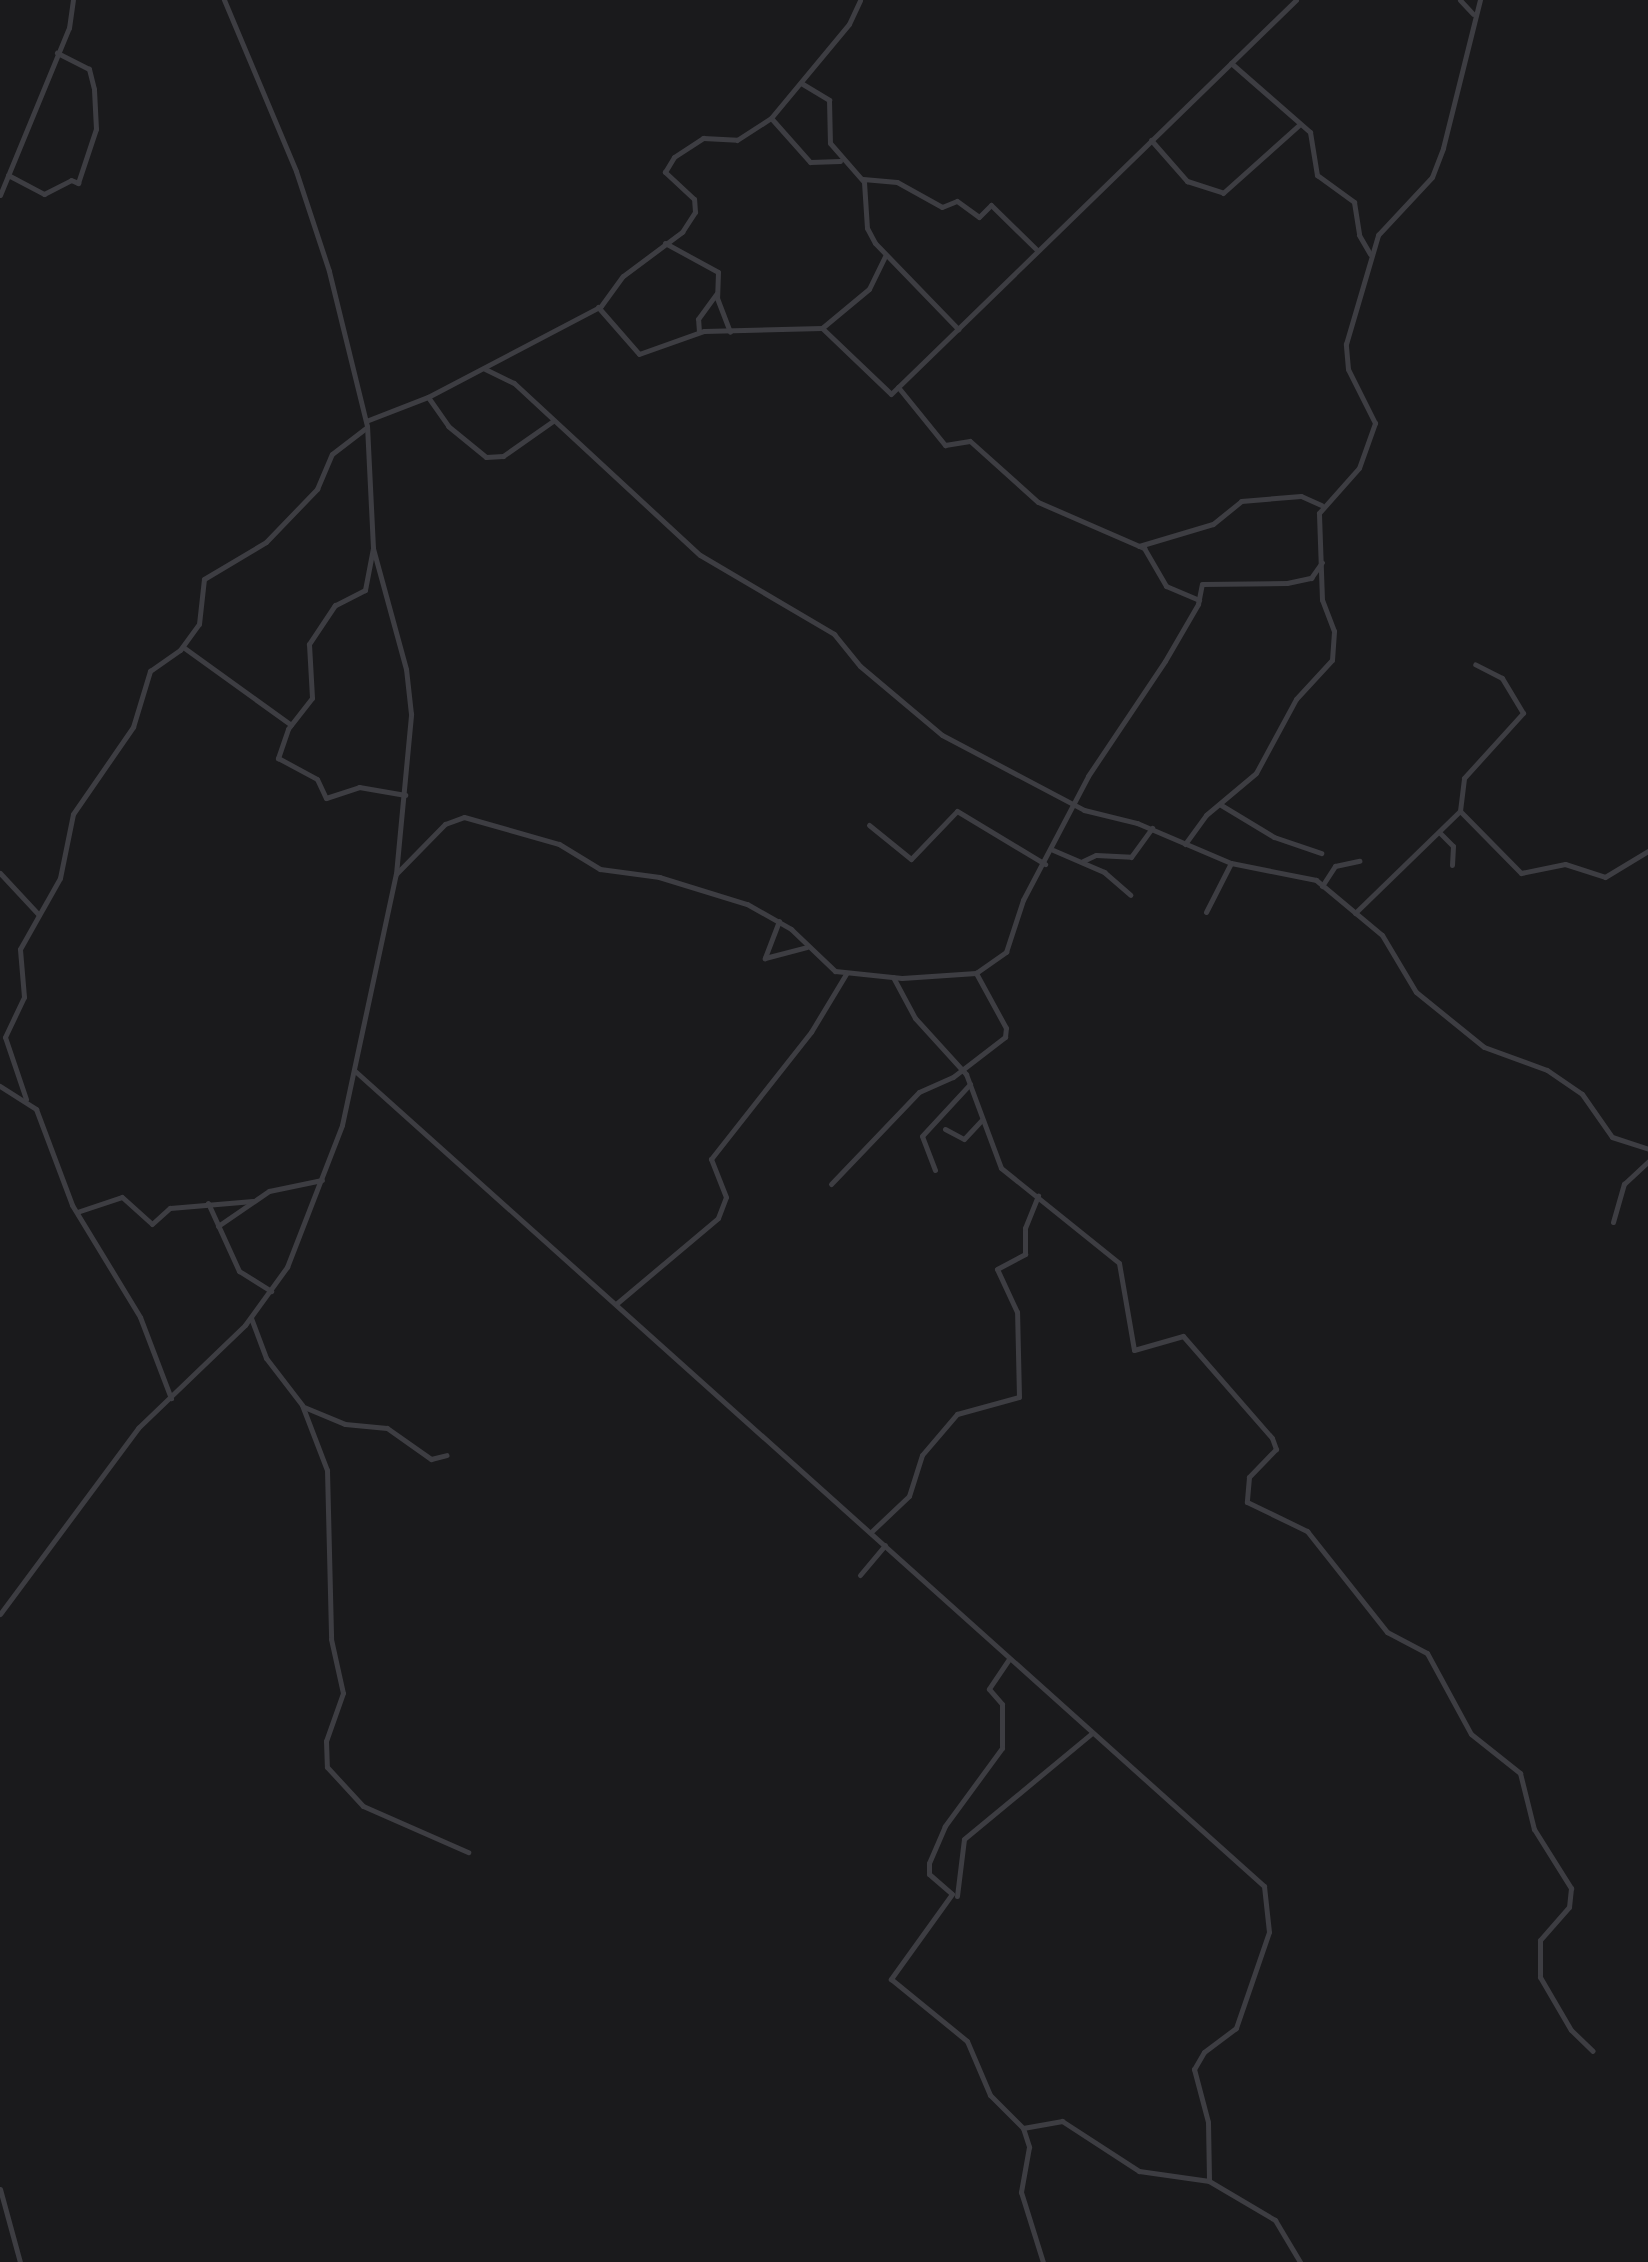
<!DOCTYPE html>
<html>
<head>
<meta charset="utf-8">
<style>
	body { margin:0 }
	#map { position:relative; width:1648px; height:2262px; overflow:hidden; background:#1a1a1c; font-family:Roboto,sans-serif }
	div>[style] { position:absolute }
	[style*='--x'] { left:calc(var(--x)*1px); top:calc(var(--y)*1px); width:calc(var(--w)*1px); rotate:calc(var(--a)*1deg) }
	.minor>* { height:5px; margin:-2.5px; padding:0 2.5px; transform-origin:2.5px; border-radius:2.5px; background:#3d3d42 }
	span { translate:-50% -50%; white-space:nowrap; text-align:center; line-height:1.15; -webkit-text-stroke:6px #151517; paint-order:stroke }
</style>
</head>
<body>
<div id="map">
	<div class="minor">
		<div style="--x:1460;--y:0;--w:19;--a:47"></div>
		<div style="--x:1231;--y:63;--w:105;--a:41.1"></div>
		<div style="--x:1310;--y:132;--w:44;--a:80.8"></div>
		<div style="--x:1317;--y:175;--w:46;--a:36.1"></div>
		<div style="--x:1354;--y:202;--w:33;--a:81"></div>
		<div style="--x:1359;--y:235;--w:22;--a:60"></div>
		<div style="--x:801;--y:83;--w:33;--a:31"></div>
		<div style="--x:829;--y:100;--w:43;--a:88.7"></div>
		<div style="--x:830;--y:143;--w:52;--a:48.9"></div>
		<div style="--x:864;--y:182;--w:46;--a:86.3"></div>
		<div style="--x:867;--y:228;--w:17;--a:62"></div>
		<div style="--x:875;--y:243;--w:120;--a:46"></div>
		<div style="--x:771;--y:118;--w:59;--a:48.4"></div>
		<div style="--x:810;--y:162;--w:30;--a:-2"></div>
		<div style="--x:1151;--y:140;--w:55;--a:48.7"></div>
		<div style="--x:1187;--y:181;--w:38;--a:18"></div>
		<div style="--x:1223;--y:193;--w:101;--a:-41.8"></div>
		<div style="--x:8;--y:175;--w:41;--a:27.8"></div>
		<div style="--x:44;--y:194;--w:30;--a:-27"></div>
		<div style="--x:71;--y:180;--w:8;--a:23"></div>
		<div style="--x:78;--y:183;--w:57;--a:-71.6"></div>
		<div style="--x:96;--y:129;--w:40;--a:-92.9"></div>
		<div style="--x:94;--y:89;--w:21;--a:-104"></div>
		<div style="--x:89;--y:69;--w:36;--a:-153"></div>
		<div style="--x:863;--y:179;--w:34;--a:5"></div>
		<div style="--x:897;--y:182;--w:51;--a:29.1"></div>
		<div style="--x:942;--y:207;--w:16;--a:-22"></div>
		<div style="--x:957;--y:201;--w:27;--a:36"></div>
		<div style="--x:979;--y:217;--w:17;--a:-45"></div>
		<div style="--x:991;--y:205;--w:64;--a:44.4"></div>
		<div style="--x:0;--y:195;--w:181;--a:-67.6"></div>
		<div style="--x:69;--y:28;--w:28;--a:-82"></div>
		<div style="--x:665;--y:243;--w:60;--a:28.7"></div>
		<div style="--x:718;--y:272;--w:26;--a:92"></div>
		<div style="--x:717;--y:298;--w:36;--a:69"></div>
		<div style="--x:598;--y:307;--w:62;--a:48.9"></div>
		<div style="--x:639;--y:354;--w:69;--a:-19.5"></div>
		<div style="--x:704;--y:331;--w:118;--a:-1.5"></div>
		<div style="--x:822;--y:328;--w:95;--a:43.7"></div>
		<div style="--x:891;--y:394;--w:565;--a:-44.21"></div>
		<div style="--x:822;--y:328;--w:61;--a:-39.7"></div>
		<div style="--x:869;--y:289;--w:37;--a:-64"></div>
		<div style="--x:699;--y:332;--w:13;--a:-94"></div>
		<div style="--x:698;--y:319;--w:32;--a:-54"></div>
		<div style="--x:485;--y:369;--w:32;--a:26"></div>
		<div style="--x:514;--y:383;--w:253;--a:42.8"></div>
		<div style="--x:700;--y:555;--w:156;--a:30.5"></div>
		<div style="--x:834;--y:634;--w:41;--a:50.9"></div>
		<div style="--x:860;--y:666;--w:107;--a:40.1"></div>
		<div style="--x:942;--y:735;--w:161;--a:27.8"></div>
		<div style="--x:1084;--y:810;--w:55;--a:13.8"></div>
		<div style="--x:1137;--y:823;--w:102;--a:23.1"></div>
		<div style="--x:1231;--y:863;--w:87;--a:11.3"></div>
		<div style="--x:1316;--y:880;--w:86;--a:39.8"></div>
		<div style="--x:1382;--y:935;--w:66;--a:59.2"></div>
		<div style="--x:1416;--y:992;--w:87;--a:39"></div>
		<div style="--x:1484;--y:1047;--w:67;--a:20.1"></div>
		<div style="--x:1547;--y:1070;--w:42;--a:34.4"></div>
		<div style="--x:1582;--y:1094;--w:52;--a:55.1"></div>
		<div style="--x:1612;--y:1137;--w:38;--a:18"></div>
		<div style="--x:898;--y:387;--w:75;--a:51"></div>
		<div style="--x:945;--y:445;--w:25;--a:-9"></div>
		<div style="--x:970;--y:441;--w:91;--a:41.9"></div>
		<div style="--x:1038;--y:502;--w:116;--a:23.5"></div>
		<div style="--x:1144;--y:548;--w:44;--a:59.9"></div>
		<div style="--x:1166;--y:586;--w:36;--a:23"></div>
		<div style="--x:428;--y:397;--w:35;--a:55"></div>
		<div style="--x:448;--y:426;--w:49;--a:39.2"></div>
		<div style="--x:486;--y:457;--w:17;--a:-3"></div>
		<div style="--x:503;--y:456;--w:61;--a:-35"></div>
		<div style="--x:366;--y:421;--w:66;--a:-21.2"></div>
		<div style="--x:428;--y:397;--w:195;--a:-27.7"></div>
		<div style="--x:601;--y:306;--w:37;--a:-54"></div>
		<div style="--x:623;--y:276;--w:74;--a:-36.7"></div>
		<div style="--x:682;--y:232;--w:24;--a:-57"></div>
		<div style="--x:695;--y:212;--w:13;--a:-94"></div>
		<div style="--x:694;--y:199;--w:40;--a:-137"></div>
		<div style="--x:665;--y:172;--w:17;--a:-59"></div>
		<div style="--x:674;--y:157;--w:35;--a:-33"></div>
		<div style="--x:703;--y:138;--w:34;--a:3"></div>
		<div style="--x:737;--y:140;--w:40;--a:-32.9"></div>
		<div style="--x:771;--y:118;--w:122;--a:-50.3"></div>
		<div style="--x:849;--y:24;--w:26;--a:-65"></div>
		<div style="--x:1139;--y:546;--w:77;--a:-16.6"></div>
		<div style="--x:1213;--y:524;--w:36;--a:-39"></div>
		<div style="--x:1241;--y:501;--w:60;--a:-4.8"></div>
		<div style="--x:1301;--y:496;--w:22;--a:24"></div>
		<div style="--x:373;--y:548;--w:43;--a:100.8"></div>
		<div style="--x:365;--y:590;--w:34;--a:153"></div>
		<div style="--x:335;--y:605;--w:47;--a:123.7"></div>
		<div style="--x:309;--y:644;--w:54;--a:86.8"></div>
		<div style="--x:312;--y:698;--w:39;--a:128"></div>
		<div style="--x:288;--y:729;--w:31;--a:109"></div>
		<div style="--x:278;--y:758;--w:44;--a:28.3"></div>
		<div style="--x:317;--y:779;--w:21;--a:65"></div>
		<div style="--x:326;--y:798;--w:35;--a:-18"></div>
		<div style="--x:359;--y:787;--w:47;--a:9.9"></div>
		<div style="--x:183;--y:647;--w:133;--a:35.8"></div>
		<div style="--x:1221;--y:805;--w:62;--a:31.1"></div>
		<div style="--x:1274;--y:837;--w:50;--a:18.8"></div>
		<div style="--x:1460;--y:811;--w:87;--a:45.5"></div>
		<div style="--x:1521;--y:873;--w:45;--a:-11.6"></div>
		<div style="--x:1565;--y:864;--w:42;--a:18"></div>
		<div style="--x:1605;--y:877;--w:50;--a:-31.2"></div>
		<div style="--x:869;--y:825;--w:54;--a:39"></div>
		<div style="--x:911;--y:859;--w:66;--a:-46.2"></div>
		<div style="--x:957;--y:811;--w:103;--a:31.1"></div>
		<div style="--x:1440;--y:833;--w:18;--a:45"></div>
		<div style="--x:1453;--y:846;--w:19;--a:93"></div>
		<div style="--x:1185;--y:844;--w:36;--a:-54"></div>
		<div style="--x:1206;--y:815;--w:65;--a:-40"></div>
		<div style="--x:1256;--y:773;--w:84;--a:-61.6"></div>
		<div style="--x:1296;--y:699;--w:53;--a:-47.3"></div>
		<div style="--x:1332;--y:660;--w:29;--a:-86"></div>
		<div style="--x:1334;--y:631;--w:33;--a:-111"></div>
		<div style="--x:1322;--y:600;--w:87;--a:-92"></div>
		<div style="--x:1319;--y:513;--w:60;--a:-48.4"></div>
		<div style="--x:1359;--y:468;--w:48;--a:-70.4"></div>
		<div style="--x:1375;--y:423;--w:60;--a:-116.6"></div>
		<div style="--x:1348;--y:369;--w:25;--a:-95"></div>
		<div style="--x:1346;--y:344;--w:114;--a:-73.6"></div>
		<div style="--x:1378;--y:235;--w:79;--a:-47"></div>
		<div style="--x:1432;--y:177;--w:31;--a:-69"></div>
		<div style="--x:1443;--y:148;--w:153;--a:-76"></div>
		<div style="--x:1053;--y:850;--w:56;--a:23.3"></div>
		<div style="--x:1104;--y:872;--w:35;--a:41"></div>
		<div style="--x:1083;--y:861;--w:14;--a:-25"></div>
		<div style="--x:1096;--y:855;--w:35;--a:3"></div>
		<div style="--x:1131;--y:857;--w:36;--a:-54"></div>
		<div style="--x:0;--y:873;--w:57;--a:47.1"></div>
		<div style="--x:396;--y:874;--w:70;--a:-45.6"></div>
		<div style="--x:445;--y:824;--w:20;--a:-20"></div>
		<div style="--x:464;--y:817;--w:99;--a:15.9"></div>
		<div style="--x:559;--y:844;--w:48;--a:31.4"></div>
		<div style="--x:600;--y:869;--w:60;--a:7.7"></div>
		<div style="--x:659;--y:877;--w:92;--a:17.1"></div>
		<div style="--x:747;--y:904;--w:51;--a:29.6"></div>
		<div style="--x:791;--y:929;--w:61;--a:43.7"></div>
		<div style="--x:835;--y:971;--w:67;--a:6"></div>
		<div style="--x:902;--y:978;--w:74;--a:-3.9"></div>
		<div style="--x:976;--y:973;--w:37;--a:-35"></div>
		<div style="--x:1006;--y:952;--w:55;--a:-71.9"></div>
		<div style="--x:1023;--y:900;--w:140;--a:-62.3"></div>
		<div style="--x:1088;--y:776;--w:138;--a:-56.2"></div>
		<div style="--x:1165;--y:661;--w:66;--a:-59.9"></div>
		<div style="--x:1198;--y:604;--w:20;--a:-79"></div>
		<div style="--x:1202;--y:584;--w:85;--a:-0.7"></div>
		<div style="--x:1287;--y:583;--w:25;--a:-12"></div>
		<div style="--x:1311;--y:578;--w:19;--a:-55"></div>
		<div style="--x:1322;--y:886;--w:24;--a:-57"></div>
		<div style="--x:1335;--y:866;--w:25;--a:-12"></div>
		<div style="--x:1206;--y:912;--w:55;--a:-63"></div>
		<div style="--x:1355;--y:913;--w:146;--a:-44.2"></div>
		<div style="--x:1460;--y:811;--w:33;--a:-83"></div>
		<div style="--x:1464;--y:778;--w:88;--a:-47.8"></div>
		<div style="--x:1523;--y:713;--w:41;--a:-121"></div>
		<div style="--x:1502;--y:678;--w:30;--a:-153"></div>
		<div style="--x:779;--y:921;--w:40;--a:111"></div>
		<div style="--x:765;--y:958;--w:43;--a:-14.7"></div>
		<div style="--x:893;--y:977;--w:47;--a:61.8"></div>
		<div style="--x:915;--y:1018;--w:76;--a:47.7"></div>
		<div style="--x:966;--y:1074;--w:100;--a:69.6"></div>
		<div style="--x:1001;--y:1168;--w:151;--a:38.8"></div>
		<div style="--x:1119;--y:1263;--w:88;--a:80.2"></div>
		<div style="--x:1134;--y:1350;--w:51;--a:-15.9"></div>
		<div style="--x:1183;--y:1336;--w:135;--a:48.9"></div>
		<div style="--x:1272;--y:1438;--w:12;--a:70"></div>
		<div style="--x:1276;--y:1449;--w:39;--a:134"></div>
		<div style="--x:1249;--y:1477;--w:25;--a:95"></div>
		<div style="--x:1247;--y:1502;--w:67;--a:25.8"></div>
		<div style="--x:1307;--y:1531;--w:129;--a:51.6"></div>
		<div style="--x:1387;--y:1632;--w:45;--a:27.7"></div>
		<div style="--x:1427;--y:1653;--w:92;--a:61.5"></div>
		<div style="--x:1471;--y:1734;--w:63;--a:38.5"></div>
		<div style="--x:1520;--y:1773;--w:58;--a:76"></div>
		<div style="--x:1534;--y:1829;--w:70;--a:57.9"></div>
		<div style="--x:1571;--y:1888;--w:19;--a:96"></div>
		<div style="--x:1569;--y:1907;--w:44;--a:131.3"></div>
		<div style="--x:1540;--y:1940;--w:37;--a:90"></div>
		<div style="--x:1540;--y:1977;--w:61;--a:59.7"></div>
		<div style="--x:1571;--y:2030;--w:30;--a:44"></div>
		<div style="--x:355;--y:1071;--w:1221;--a:41.88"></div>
		<div style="--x:1264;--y:1886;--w:46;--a:83.8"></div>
		<div style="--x:1269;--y:1932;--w:102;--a:109"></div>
		<div style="--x:1236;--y:2028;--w:40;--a:143"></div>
		<div style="--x:1204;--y:2052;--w:20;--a:120"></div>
		<div style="--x:1194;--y:2069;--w:55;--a:75.2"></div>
		<div style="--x:1208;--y:2122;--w:59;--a:89"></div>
		<div style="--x:0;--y:1086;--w:43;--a:32.6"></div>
		<div style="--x:36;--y:1109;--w:103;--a:69.4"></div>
		<div style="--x:72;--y:1205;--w:131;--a:58.7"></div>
		<div style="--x:140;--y:1317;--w:87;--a:69.1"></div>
		<div style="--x:26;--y:1099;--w:65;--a:-108.7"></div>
		<div style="--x:5;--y:1037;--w:44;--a:-64.6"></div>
		<div style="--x:24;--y:997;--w:48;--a:-94.8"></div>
		<div style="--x:20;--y:949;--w:81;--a:-60.6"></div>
		<div style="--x:60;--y:878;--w:65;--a:-78.5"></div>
		<div style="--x:73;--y:814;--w:106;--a:-55.4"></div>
		<div style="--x:133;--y:727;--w:59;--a:-73.1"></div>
		<div style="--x:150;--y:671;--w:37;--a:-35"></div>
		<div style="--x:180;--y:650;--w:32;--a:-54"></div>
		<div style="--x:199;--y:624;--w:45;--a:-83.7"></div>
		<div style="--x:204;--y:579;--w:72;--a:-30.8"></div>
		<div style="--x:266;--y:542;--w:74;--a:-46.1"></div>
		<div style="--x:317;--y:489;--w:38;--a:-67"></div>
		<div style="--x:332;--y:454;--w:44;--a:-37.6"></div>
		<div style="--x:945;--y:1129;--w:21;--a:28"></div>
		<div style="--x:964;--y:1139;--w:26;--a:-47"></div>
		<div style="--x:935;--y:1170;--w:36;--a:-111"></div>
		<div style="--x:922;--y:1136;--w:71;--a:-47.3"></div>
		<div style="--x:831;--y:1184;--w:127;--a:-46.3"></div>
		<div style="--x:919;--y:1092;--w:37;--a:-24"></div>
		<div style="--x:953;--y:1077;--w:66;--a:-37.6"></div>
		<div style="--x:1005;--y:1037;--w:9;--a:-84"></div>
		<div style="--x:1006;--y:1028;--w:63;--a:-118.6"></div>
		<div style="--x:208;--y:1203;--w:75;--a:65.5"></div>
		<div style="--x:239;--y:1271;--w:38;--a:32"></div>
		<div style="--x:77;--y:1212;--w:47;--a:-18.4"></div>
		<div style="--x:122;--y:1197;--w:40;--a:42"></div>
		<div style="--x:152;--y:1224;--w:24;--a:-42"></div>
		<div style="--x:170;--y:1208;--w:83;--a:-4.8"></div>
		<div style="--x:1613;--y:1222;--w:40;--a:-74"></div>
		<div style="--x:1624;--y:1184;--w:33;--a:-43"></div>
		<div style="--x:218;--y:1226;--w:62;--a:-34.5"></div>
		<div style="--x:269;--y:1191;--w:54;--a:-11.7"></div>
		<div style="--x:616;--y:1304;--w:133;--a:-40.1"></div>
		<div style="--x:718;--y:1218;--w:22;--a:-69"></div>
		<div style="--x:726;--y:1197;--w:41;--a:-111.5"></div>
		<div style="--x:711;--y:1159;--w:162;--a:-51.8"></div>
		<div style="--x:811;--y:1032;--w:68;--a:-58.9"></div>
		<div style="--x:251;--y:1318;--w:43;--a:69.4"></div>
		<div style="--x:266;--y:1358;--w:59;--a:52.5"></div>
		<div style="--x:302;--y:1405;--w:70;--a:69"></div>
		<div style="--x:327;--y:1470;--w:169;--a:88.6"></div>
		<div style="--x:331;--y:1639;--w:55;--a:77.5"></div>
		<div style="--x:343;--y:1693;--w:51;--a:109.5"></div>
		<div style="--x:326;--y:1741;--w:26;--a:88"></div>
		<div style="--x:327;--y:1767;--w:53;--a:47.3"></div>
		<div style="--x:363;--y:1806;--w:115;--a:23.7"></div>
		<div style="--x:304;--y:1407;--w:44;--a:22.5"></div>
		<div style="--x:345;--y:1424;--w:42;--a:5.4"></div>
		<div style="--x:387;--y:1428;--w:54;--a:35.2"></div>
		<div style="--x:431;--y:1459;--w:16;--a:-14"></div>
		<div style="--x:871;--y:1532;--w:52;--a:-43.5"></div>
		<div style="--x:909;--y:1496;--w:43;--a:-72.4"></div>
		<div style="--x:922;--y:1455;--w:54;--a:-49.5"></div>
		<div style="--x:957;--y:1414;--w:64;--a:-15.3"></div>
		<div style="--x:1019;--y:1397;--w:85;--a:-91.3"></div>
		<div style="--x:1017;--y:1312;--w:47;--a:-114.9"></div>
		<div style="--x:997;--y:1269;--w:32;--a:-28"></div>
		<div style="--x:1025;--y:1254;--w:26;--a:-90"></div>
		<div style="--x:1025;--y:1228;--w:35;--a:-68"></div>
		<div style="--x:860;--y:1575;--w:39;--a:-50"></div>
		<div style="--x:0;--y:1614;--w:232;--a:-53.4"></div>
		<div style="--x:138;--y:1428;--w:149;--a:-43.9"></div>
		<div style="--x:245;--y:1325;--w:72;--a:-54.1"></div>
		<div style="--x:287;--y:1267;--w:152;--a:-68.8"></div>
		<div style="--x:342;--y:1125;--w:257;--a:-77.9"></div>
		<div style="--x:396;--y:874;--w:161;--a:-84.6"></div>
		<div style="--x:411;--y:714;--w:45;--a:-96.3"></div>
		<div style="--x:406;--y:669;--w:125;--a:-105.3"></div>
		<div style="--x:373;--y:548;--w:122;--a:-92.8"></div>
		<div style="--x:367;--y:426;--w:160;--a:-103.8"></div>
		<div style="--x:329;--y:271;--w:105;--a:-108.3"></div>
		<div style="--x:296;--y:171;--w:186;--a:-112.8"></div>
		<div style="--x:1009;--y:1659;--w:36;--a:124"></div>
		<div style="--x:989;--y:1689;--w:20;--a:49"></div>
		<div style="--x:1002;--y:1704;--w:44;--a:90"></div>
		<div style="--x:1002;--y:1748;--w:97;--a:126.2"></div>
		<div style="--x:945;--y:1826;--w:40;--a:113.4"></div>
		<div style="--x:929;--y:1863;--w:11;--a:90"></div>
		<div style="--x:929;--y:1874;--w:30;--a:41"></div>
		<div style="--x:952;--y:1894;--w:105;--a:125.7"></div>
		<div style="--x:891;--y:1979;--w:98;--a:39.2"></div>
		<div style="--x:967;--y:2041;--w:59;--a:66.9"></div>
		<div style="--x:990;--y:2095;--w:47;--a:45"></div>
		<div style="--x:1023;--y:2128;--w:20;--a:72"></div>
		<div style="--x:1029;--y:2147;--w:46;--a:100.1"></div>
		<div style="--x:1021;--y:2192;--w:73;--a:72.6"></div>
		<div style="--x:957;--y:1896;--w:57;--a:-83"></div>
		<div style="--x:964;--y:1839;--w:166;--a:-39.6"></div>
		<div style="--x:1023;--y:2128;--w:40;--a:-10"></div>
		<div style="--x:1062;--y:2121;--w:92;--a:33"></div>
		<div style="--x:1139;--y:2171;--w:71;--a:8.1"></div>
		<div style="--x:1209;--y:2181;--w:77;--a:30.6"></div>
		<div style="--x:1275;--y:2220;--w:49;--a:59.2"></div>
		<div style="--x:0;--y:2189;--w:76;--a:74.7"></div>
	</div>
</div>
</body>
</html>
